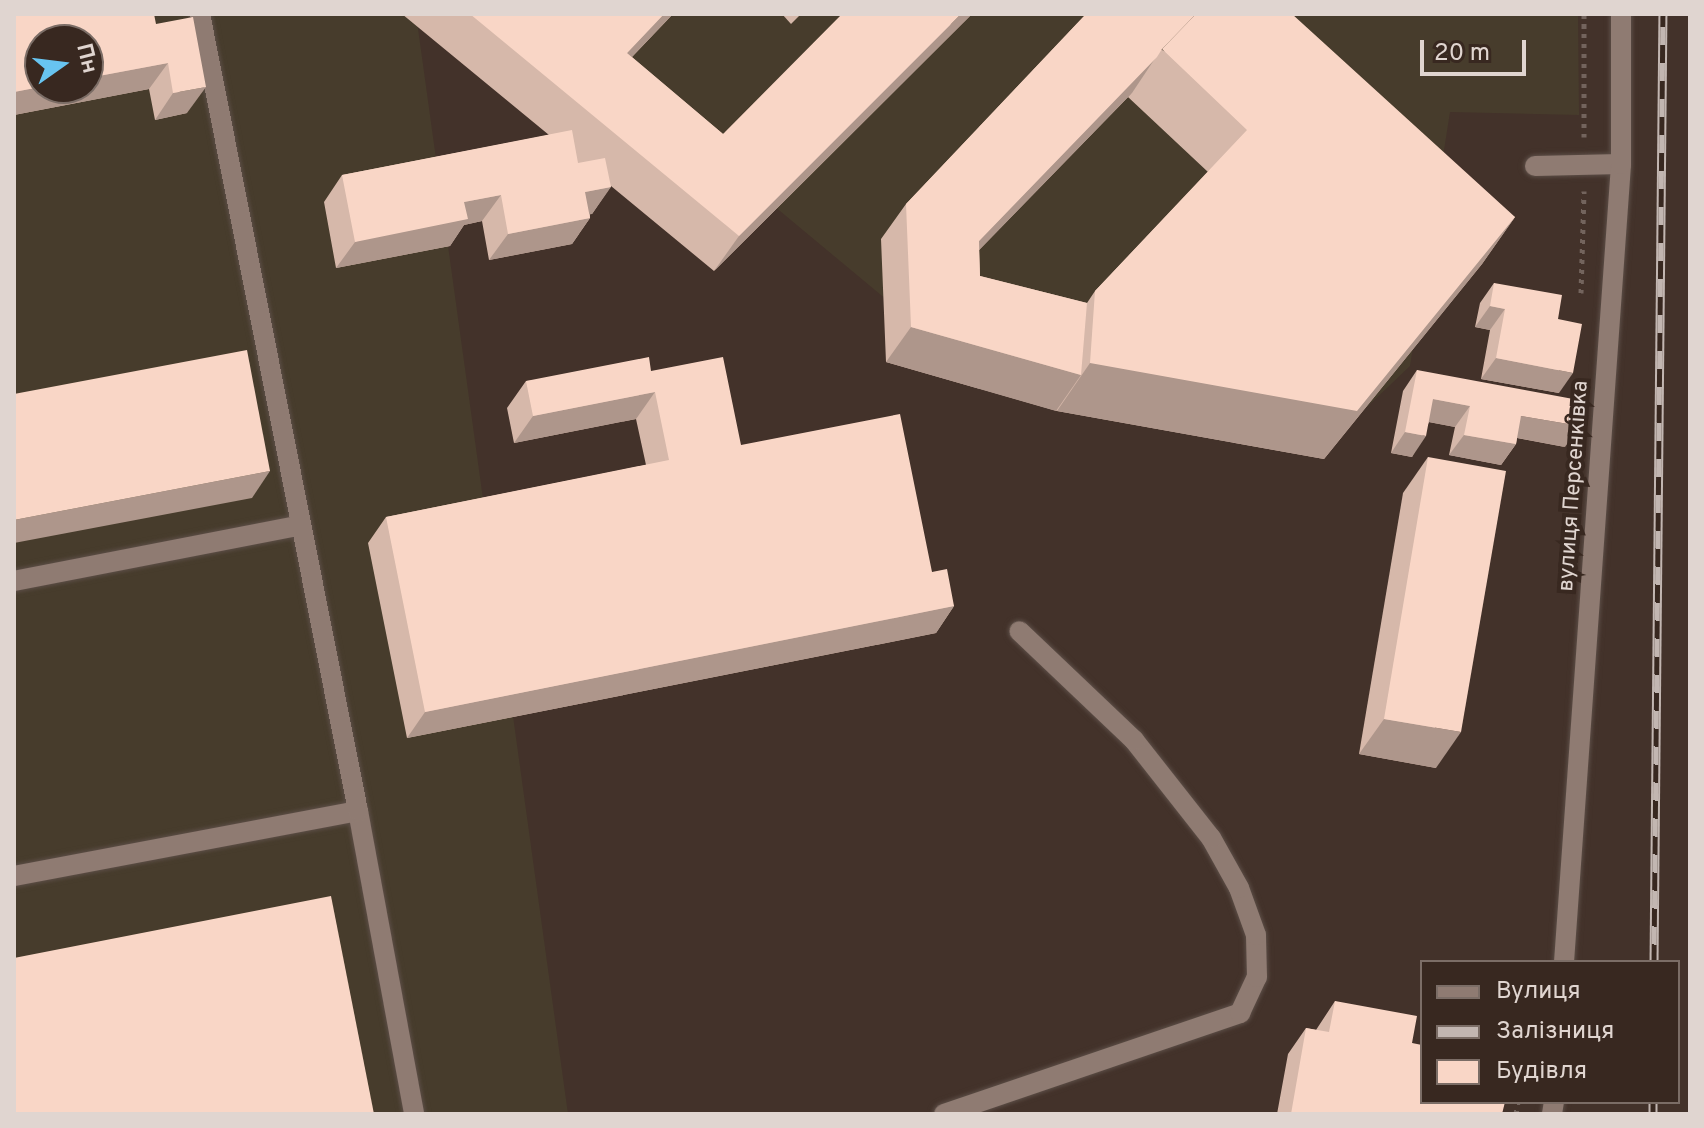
<!DOCTYPE html>
<html>
<head>
<meta charset="utf-8">
<style>
	body { margin:0 }
	#map { position:relative; width:1704px; height:1128px; overflow:hidden; background:#43322a; font-family:Overpass,sans-serif }
	div>[style] { position:absolute }
	[style*='--x'] { left:calc(var(--x)*1px); top:calc(var(--y)*1px); width:calc(var(--w)*1px); rotate:calc(var(--a)*1deg) }
	.industrial>* { inset:0; background:#473c2c }
	.path>* { height:5px; margin-top:-2.5px; transform-origin:0; background:repeating-linear-gradient(90deg,#73645d 0 4px,transparent 0 10px) }
	.roads { filter:drop-shadow(0 0 2px #5c4e47) drop-shadow(0 0 2px #5c4e47) }
	.minor>* { height:20px; margin:-10px; padding:0 10px; transform-origin:10px; border-radius:10px; background:#8f7b72 }
	.rail>* { height:9px; margin-top:-4.5px; transform-origin:0; background:repeating-linear-gradient(90deg,#382820 0 18px,#c2b6b1 0 36px); box-sizing:border-box; border-block:2px solid #c2b6b1 }
	.wall>* { inset:0; background:#d6b8aa }
	.shaded-wall>* { inset:0; background:#ae968b }
	.building>* { inset:0; background:#f9d6c6 }
	span { translate:-50% -50%; white-space:nowrap; text-align:center; line-height:1.15; -webkit-text-stroke:8px #382820; paint-order:stroke }
	.street-label { font-size:22px; color:#e0d5d0 }
	.frame { position:absolute; inset:0; border:16px solid #e0d5d0; pointer-events:none }
	.legend { position:absolute; left:1420px; top:960px; width:260px; height:144px; box-sizing:border-box; background:#382820; border:2px solid #7b6d66; margin:0; padding:10px 14px; list-style:none; font-size:24px; color:#e0d5d0 }
	.legend li { display:flex; align-items:center; gap:16px; height:40px }
	.legend b { width:40px; border:2px solid #7b6d66 }
	.north { position:absolute; left:24px; top:24px; width:80px; height:80px; box-sizing:border-box; background:#382820; border:2px solid #7b6d66; border-radius:50%; rotate:76deg; font-size:22px; font-weight:700; line-height:32px; text-align:center; color:#e0d5d0 }
	.north::after { content:''; display:block; margin:auto; width:28px; height:36px; background:#68c4f0; clip-path:polygon(50% 0,100% 100%,50% 72%,0 100%) }
	.scale { position:absolute; left:1420px; top:40px; width:106px; height:36px; box-sizing:border-box; border:4px solid #e0d5d0; border-top:0; padding-left:10px; font-size:24px; line-height:28px; white-space:nowrap; color:#e0d5d0; -webkit-text-stroke:6px #382820; paint-order:stroke }
</style>
</head>
<body>
<div id="map">
	<div class="industrial">
		<div style="clip-path:polygon(evenodd,14px 14px,416px 14px,568px 1114px,14px 1114px,14px 14px,40px 40px,88px 40px,88px 88px,40px 88px,40px 40px)"></div>
		<div style="clip-path:polygon(543px 14px,1578px 14px,1579px 115px,1450px 112px,1410px 366px,1367px 407px,905px 315px)"></div>
	</div>
	<div class="path">
		<div style="--x:1584;--y:14;--w:123;--a:90"></div>
		<div style="--x:1581;--y:293;--w:102;--a:-88.3"></div>
		<div style="--x:1516;--y:1114;--w:12;--a:-81"></div>
	</div>
	<div class="roads">
		<div class="minor">
			<div style="--x:1535;--y:166;--w:86;--a:-1.3"></div>
			<div style="--x:14;--y:581;--w:292;--a:-11"></div>
			<div style="--x:358;--y:811;--w:308;--a:79.5"></div>
			<div style="--x:14;--y:876;--w:350;--a:-10.7"></div>
			<div style="--x:358;--y:811;--w:813;--a:-101.21"></div>
			<div style="--x:1564;--y:962;--w:800;--a:-85.91"></div>
			<div style="--x:1621;--y:164;--w:150;--a:-90"></div>
			<div style="--x:944;--y:1114;--w:313;--a:-18.8"></div>
			<div style="--x:1240;--y:1013;--w:40;--a:-65"></div>
			<div style="--x:1257;--y:977;--w:42;--a:-91.4"></div>
			<div style="--x:1256;--y:935;--w:50;--a:-109.9"></div>
			<div style="--x:1239;--y:888;--w:57;--a:-119.2"></div>
			<div style="--x:1211;--y:838;--w:125;--a:-128.2"></div>
			<div style="--x:1134;--y:740;--w:158;--a:-136.5"></div>
			<div style="--x:1552;--y:1114;--w:12;--a:-81"></div>
		</div>
	</div>
	<div class="rail">
		<div style="--x:1654;--y:962;--w:948;--a:-89.46"></div>
		<div style="--x:1653;--y:1114;--w:12;--a:-90"></div>
	</div>
	<div class="wall">
		<div style="clip-path:polygon(14px 14px,156px 24px,187px 113px,155px 120px,149px 89px,14px 115px)"></div>
		<div style="clip-path:polygon(402px 14px,673px 14px,632px 57px,723px 134px,972px 14px,714px 271px,611px 186px,592px 214px,590px 214px,590px 218px,572px 244px,489px 260px,482px 221px,464px 225px,450px 246px,336px 268px,324px 202px,342px 175px,549px 135px)"></div>
		<div style="clip-path:polygon(782px 14px,801px 14px,791px 24px)"></div>
		<div style="clip-path:polygon(evenodd,1086px 14px,1515px 217px,1482px 264px,1324px 459px,1057px 411px,886px 362px,881px 239px,906px 204px,1086px 14px,1132px 93px,1128px 97px,1208px 172px,1095px 291px,1087px 303px,980px 276px,979px 250px,1132px 93px)"></div>
		<div style="clip-path:polygon(1494px 283px,1558px 319px,1559px 393px,1481px 379px,1490px 330px,1475px 327px,1480px 303px)"></div>
		<div style="clip-path:polygon(1417px 370px,1565px 447px,1517px 438px,1516px 444px,1501px 465px,1449px 455px,1455px 427px,1429px 422px,1412px 457px,1391px 453px,1403px 391px)"></div>
		<div style="clip-path:polygon(651px 371px,741px 445px,932px 572px,954px 606px,936px 633px,407px 738px,368px 543px,386px 517px,646px 465px,636px 419px,514px 443px,507px 408px,526px 381px)"></div>
		<div style="clip-path:polygon(1428px 457px,1436px 768px,1359px 754px,1403px 493px)"></div>
		<div style="clip-path:polygon(1335px 1001px,1412px 1043px,1502px 1114px,1277px 1114px,1288px 1054px,1306px 1028px,1316px 1030px)"></div>
	</div>
	<div class="shaded-wall">
		<div style="clip-path:polygon(664px 14px,673px 14px,602px 88px,627px 53px)"></div>
		<div style="clip-path:polygon(961px 14px,972px 14px,714px 271px,739px 236px)"></div>
		<div style="clip-path:polygon(1156px 57px,1132px 93px,954px 276px,979px 241px)"></div>
		<div style="clip-path:polygon(168px 63px,149px 89px,14px 115px,14px 92px,40px 87px,88px 88px,88px 78px)"></div>
		<div style="clip-path:polygon(206px 87px,187px 113px,155px 120px,173px 93px)"></div>
		<div style="clip-path:polygon(611px 187px,592px 214px,566px 219px,585px 192px)"></div>
		<div style="clip-path:polygon(501px 195px,482px 221px,464px 225px,450px 246px,336px 268px,355px 242px,464px 202px)"></div>
		<div style="clip-path:polygon(1515px 217px,1482px 264px,1324px 459px,1057px 411px,1090px 363px)"></div>
		<div style="clip-path:polygon(590px 218px,572px 244px,489px 260px,508px 234px)"></div>
		<div style="clip-path:polygon(1490px 306px,1505px 309px,1490px 330px,1475px 327px)"></div>
		<div style="clip-path:polygon(911px 327px,1081px 375px,1056px 411px,886px 362px)"></div>
		<div style="clip-path:polygon(1496px 358px,1573px 373px,1559px 393px,1481px 379px)"></div>
		<div style="clip-path:polygon(655px 392px,636px 419px,514px 443px,533px 416px)"></div>
		<div style="clip-path:polygon(1433px 399px,1470px 406px,1455px 427px,1418px 420px)"></div>
		<div style="clip-path:polygon(1521px 416px,1580px 426px,1565px 447px,1507px 436px)"></div>
		<div style="clip-path:polygon(1405px 432px,1426px 436px,1412px 457px,1391px 453px)"></div>
		<div style="clip-path:polygon(1464px 435px,1516px 444px,1501px 465px,1449px 455px)"></div>
		<div style="clip-path:polygon(270px 471px,252px 498px,14px 543px,14px 520px)"></div>
		<div style="clip-path:polygon(954px 606px,936px 633px,407px 738px,425px 712px)"></div>
		<div style="clip-path:polygon(1384px 719px,1461px 732px,1436px 768px,1359px 754px)"></div>
	</div>
	<div class="building">
		<div style="clip-path:polygon(14px 14px,154px 14px,156px 24px,193px 17px,206px 87px,173px 93px,168px 63px,88px 78px,88px 40px,40px 40px,40px 87px,14px 92px)"></div>
		<div style="clip-path:polygon(470px 14px,664px 14px,627px 53px,723px 134px,842px 14px,961px 14px,739px 236px)"></div>
		<div style="clip-path:polygon(1086px 14px,1196px 14px,1162px 49px,1157px 57px,979px 241px,980px 276px,1087px 303px,1081px 375px,911px 327px,906px 204px)"></div>
		<div style="clip-path:polygon(1196px 14px,1292px 14px,1515px 217px,1357px 411px,1090px 363px,1095px 291px,1247px 130px,1162px 49px)"></div>
		<div style="clip-path:polygon(572px 130px,578px 163px,605px 158px,611px 187px,585px 192px,590px 218px,508px 234px,501px 195px,464px 202px,468px 219px,355px 242px,342px 175px)"></div>
		<div style="clip-path:polygon(1494px 283px,1562px 295px,1558px 319px,1582px 324px,1573px 373px,1496px 358px,1505px 309px,1490px 306px)"></div>
		<div style="clip-path:polygon(247px 350px,270px 471px,14px 520px,14px 394px)"></div>
		<div style="clip-path:polygon(649px 357px,651px 371px,723px 357px,741px 445px,900px 414px,932px 572px,947px 569px,954px 606px,425px 712px,386px 517px,669px 460px,655px 392px,533px 416px,526px 381px)"></div>
		<div style="clip-path:polygon(1417px 370px,1584px 401px,1580px 426px,1521px 416px,1516px 444px,1464px 435px,1470px 406px,1433px 399px,1426px 436px,1405px 432px)"></div>
		<div style="clip-path:polygon(1428px 457px,1506px 471px,1461px 732px,1384px 719px)"></div>
		<div style="clip-path:polygon(331px 896px,374px 1114px,14px 1114px,14px 958px)"></div>
		<div style="clip-path:polygon(1335px 1001px,1417px 1016px,1412px 1043px,1422px 1045px,1422px 1102px,1505px 1102px,1502px 1114px,1291px 1114px,1306px 1028px,1329px 1032px)"></div>
	</div>
	<div class="street-label">
		<span style="left:1574px;top:486px;rotate:-86deg">вулиця Персенківка</span>
	</div>
	<div class="frame"></div>
	<ul class="legend">
	<li><b style="height:10px;background:#8f7b72"></b>Вулиця</li>
	<li><b style="height:10px;background:#c2b6b1"></b>Залізниця</li>
	<li><b style="height:22px;background:#f9d6c6"></b>Будівля</li>
	</ul>
	<div class="north">Пн</div>
	<div class="scale">20 m</div>
</div>
</body>
</html>
